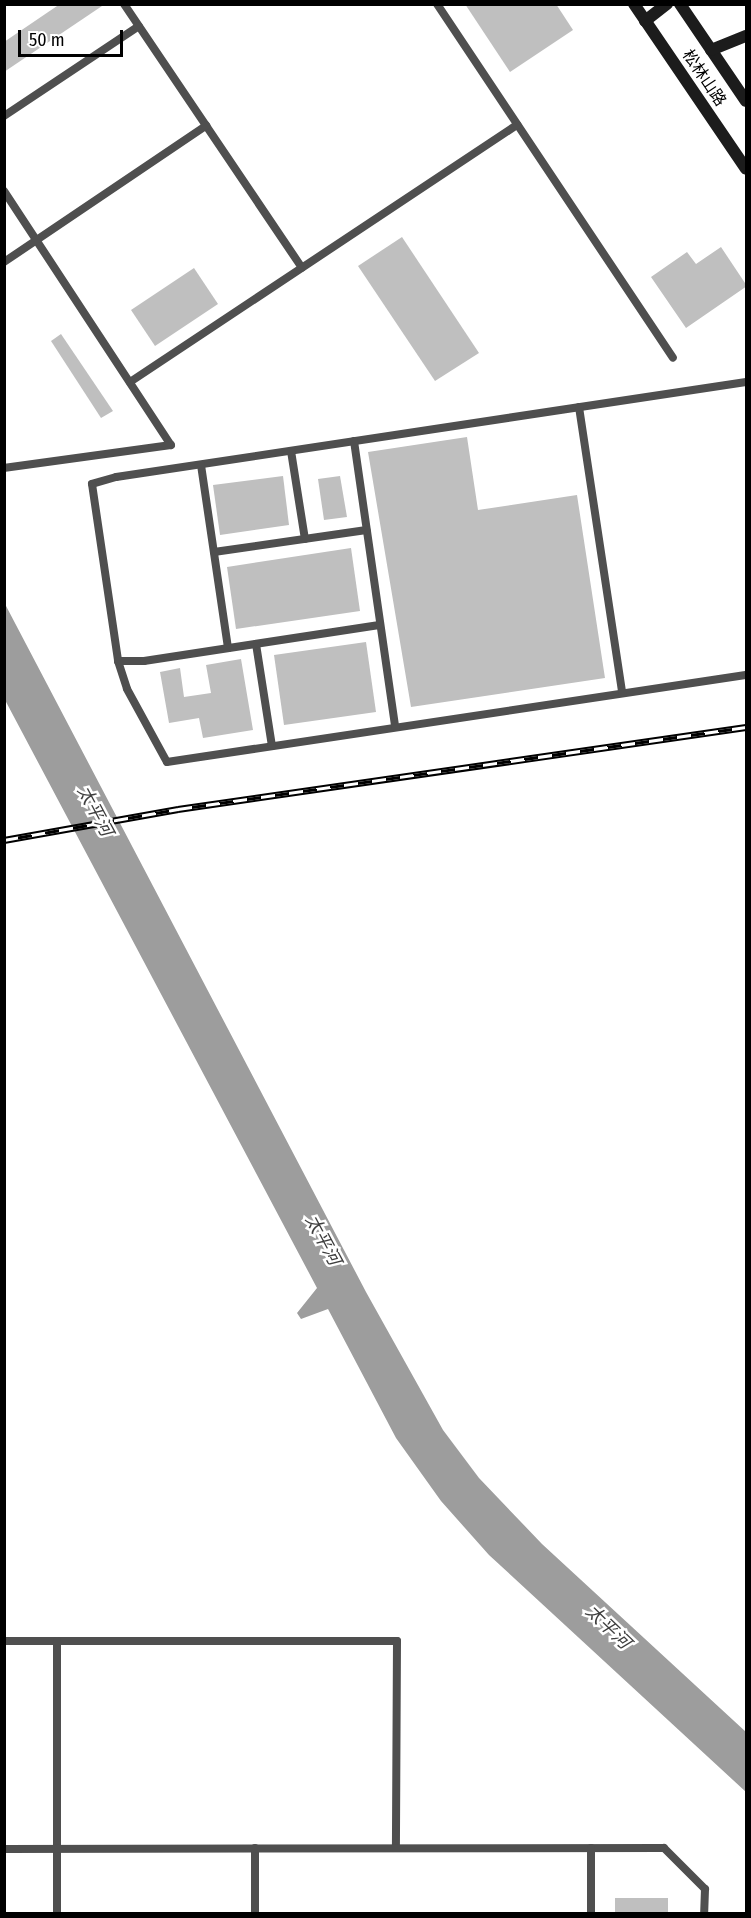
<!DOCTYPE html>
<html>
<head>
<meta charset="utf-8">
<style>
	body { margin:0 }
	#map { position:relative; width:751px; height:1918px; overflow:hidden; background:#fff; font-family:"Fira Sans Condensed","Noto Sans SC",sans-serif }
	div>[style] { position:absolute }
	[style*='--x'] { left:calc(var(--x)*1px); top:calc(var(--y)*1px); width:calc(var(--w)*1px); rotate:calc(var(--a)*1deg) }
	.water>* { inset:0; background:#9d9d9d }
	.building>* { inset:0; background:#bfbfbf }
	.lane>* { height:8px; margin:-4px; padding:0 4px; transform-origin:4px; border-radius:4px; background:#4f4f4f }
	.secondary>* { height:12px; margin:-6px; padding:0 6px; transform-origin:6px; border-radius:6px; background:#1c1c1c }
	.rail>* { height:7px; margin-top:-3.5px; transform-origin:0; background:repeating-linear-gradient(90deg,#fff 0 14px,#000 0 28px); box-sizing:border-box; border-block:2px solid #000 }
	span { translate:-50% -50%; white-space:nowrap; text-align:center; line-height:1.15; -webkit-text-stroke:5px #fff; paint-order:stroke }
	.street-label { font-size:16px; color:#000 }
	.water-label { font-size:18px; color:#3e3e3e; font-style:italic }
	.frame { position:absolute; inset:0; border:6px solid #000; pointer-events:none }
	.scale { position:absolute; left:18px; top:30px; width:105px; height:27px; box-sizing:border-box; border:3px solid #000; border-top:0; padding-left:8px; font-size:18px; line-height:21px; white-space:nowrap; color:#000; -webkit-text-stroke:4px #fff; paint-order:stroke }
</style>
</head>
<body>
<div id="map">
	<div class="water">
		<div style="clip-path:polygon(5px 604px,366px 1292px,443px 1430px,479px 1478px,542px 1544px,746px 1732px,746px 1792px,489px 1555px,441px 1501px,396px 1438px,328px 1309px,301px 1319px,297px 1313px,317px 1288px,5px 700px)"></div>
	</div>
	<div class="building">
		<div style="clip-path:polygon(60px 4px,105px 4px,4px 72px,4px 42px)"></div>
		<div style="clip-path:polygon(465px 4px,556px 4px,573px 30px,510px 72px)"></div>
		<div style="clip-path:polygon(402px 237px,479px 353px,435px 381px,358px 266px)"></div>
		<div style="clip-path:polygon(721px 247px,747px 286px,686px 328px,651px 277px,687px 252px,696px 264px)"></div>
		<div style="clip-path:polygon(194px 268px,218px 304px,155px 346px,131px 310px)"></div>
		<div style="clip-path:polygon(61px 334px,113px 411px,101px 418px,51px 341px)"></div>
		<div style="clip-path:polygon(467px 437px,478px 510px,577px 495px,605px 678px,411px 707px,368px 452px)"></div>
		<div style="clip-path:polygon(283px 476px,289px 525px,220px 535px,213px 485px)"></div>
		<div style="clip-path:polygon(340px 476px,347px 517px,324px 520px,318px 479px)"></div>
		<div style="clip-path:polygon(351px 548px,360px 611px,236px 629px,227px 567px)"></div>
		<div style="clip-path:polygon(366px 642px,376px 712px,284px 725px,274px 655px)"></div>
		<div style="clip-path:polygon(241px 659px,253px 730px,203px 738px,199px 718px,169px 723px,160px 672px,180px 668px,184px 697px,211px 693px,206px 665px)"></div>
		<div style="clip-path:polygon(615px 1898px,668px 1898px,668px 1914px,615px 1914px)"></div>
	</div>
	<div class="lane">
		<div style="--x:124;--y:4;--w:318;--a:56"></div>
		<div style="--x:437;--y:4;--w:425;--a:56.3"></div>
		<div style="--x:4;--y:116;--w:162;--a:-33.7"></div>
		<div style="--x:4;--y:191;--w:304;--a:56.7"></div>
		<div style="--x:171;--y:445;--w:169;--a:172.2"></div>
		<div style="--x:4;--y:262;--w:244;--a:-34"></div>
		<div style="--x:130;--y:382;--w:465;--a:-33.6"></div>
		<div style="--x:746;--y:382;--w:637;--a:171.42"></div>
		<div style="--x:116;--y:477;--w:25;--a:164"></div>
		<div style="--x:92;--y:484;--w:179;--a:81.6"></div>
		<div style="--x:118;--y:661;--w:29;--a:72"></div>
		<div style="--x:127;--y:689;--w:83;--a:61.3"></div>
		<div style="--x:167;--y:762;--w:585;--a:-8.55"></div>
		<div style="--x:579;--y:407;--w:289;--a:81.4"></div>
		<div style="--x:354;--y:441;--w:289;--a:81.8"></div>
		<div style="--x:291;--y:451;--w:89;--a:81"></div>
		<div style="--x:201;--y:465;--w:185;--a:81.6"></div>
		<div style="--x:214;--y:552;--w:154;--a:-8.2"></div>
		<div style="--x:256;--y:644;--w:103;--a:81.1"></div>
		<div style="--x:118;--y:661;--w:26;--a:0"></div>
		<div style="--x:144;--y:661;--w:238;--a:-8.7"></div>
		<div style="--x:4;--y:1641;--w:393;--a:0"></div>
		<div style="--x:397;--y:1641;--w:206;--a:90.3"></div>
		<div style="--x:57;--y:1641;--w:273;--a:90"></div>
		<div style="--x:255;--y:1848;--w:66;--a:90"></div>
		<div style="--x:4;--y:1849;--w:660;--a:-0.09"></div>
		<div style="--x:664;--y:1848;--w:58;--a:45"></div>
		<div style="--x:705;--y:1889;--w:25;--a:92"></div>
		<div style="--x:591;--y:1914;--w:66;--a:-90"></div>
	</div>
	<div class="secondary">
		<div style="--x:634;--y:4;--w:199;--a:55.8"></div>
		<div style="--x:680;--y:4;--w:117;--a:55.8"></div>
		<div style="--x:645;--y:21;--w:28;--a:-38"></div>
		<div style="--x:711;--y:50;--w:38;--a:-22"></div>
	</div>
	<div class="rail">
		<div style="--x:4;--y:840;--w:177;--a:-10.1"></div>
		<div style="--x:178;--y:809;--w:574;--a:-8.21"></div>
	</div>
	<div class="street-label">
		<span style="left:704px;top:78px;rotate:56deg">松林山路</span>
	</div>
	<div class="water-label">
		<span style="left:95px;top:811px;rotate:62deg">太平河</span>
		<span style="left:323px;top:1240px;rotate:62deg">太平河</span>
		<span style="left:608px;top:1627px;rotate:44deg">太平河</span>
	</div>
	<div class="frame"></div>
	<div class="scale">50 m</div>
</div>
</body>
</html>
